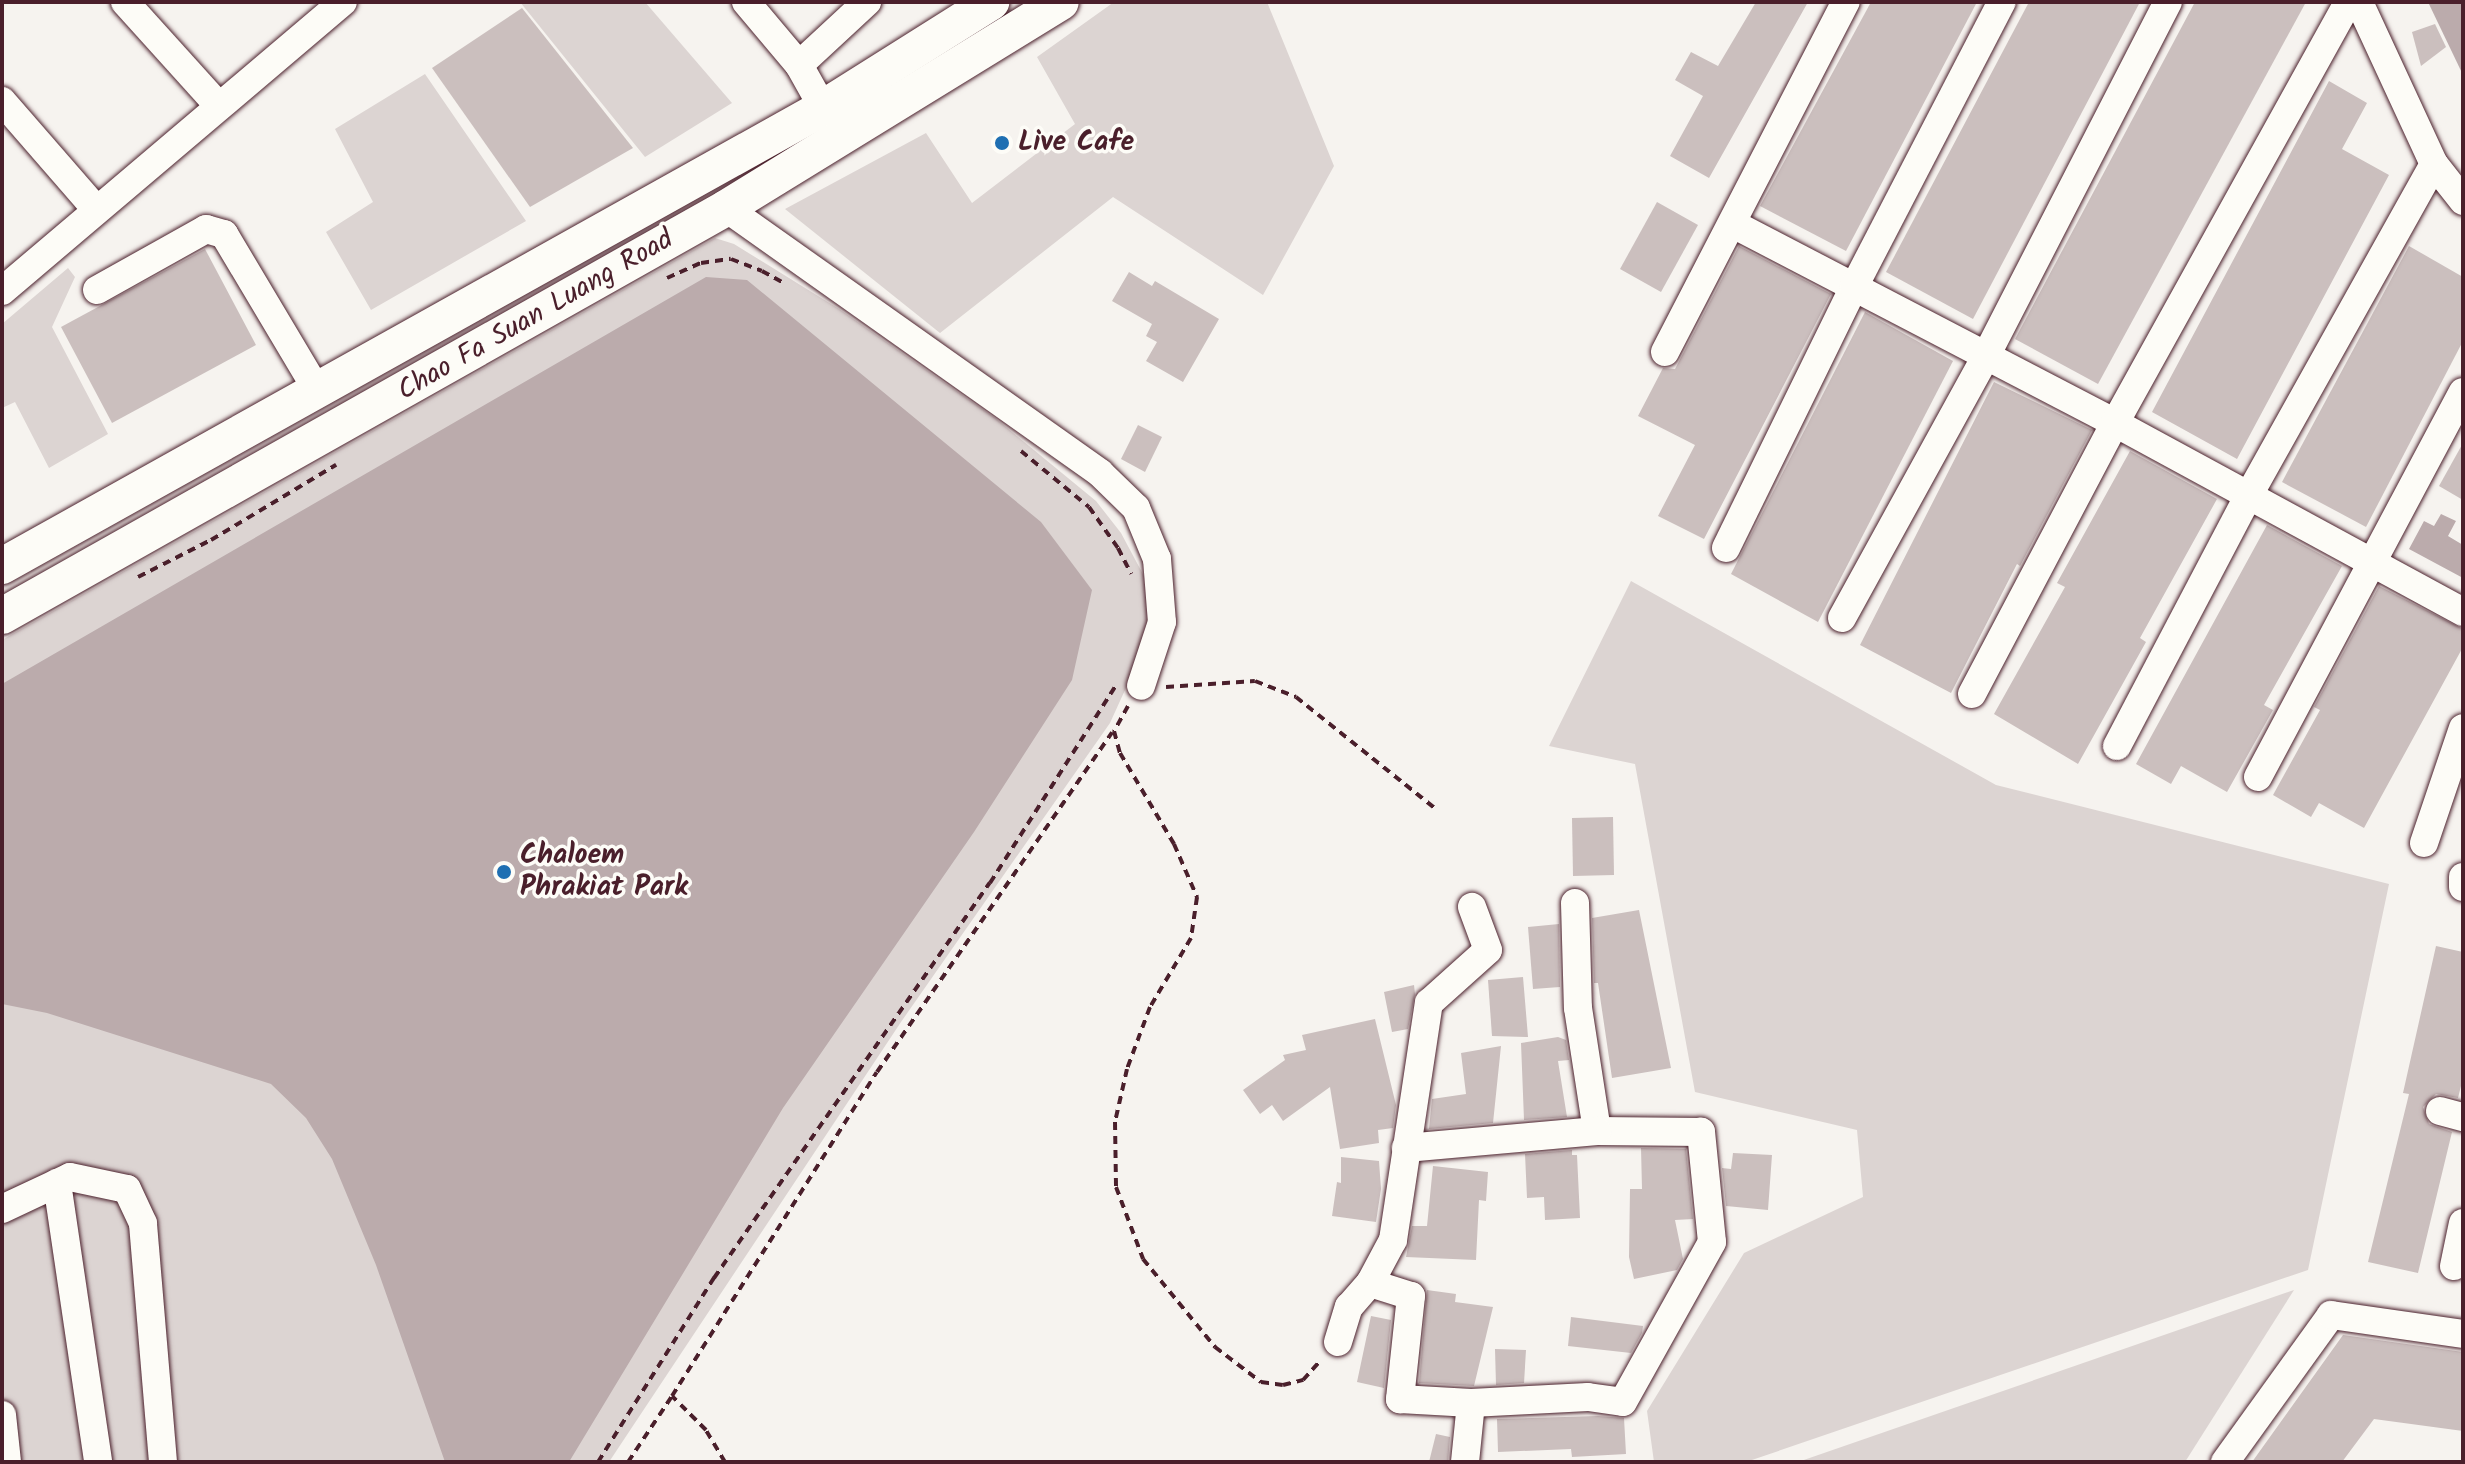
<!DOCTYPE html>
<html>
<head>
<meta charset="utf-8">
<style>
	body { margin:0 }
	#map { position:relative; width:2465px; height:1464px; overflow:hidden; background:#f6f3ef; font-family:Kalam,sans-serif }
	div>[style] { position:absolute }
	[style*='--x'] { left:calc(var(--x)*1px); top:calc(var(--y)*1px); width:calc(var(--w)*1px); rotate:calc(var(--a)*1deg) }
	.green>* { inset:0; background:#dcd4d2 }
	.water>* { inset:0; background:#bbabac }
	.building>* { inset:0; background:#cbbfbe }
	.path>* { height:4px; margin-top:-2px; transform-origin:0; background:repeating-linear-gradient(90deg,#4a1f2b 0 8px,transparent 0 14px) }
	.roads { filter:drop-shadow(0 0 2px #4a1f2b) drop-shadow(0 0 2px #4a1f2b) }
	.minor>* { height:28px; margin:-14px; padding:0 14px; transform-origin:14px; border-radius:14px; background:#fdfcf7 }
	.major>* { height:36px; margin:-18px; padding:0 18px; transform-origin:18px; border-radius:18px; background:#fdfcf7 }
	.dots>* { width:22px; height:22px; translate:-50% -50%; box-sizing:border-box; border:4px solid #fdfcf7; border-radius:50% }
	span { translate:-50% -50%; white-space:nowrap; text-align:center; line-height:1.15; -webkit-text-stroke:7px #fdfcf7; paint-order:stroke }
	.poi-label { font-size:28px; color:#4a1f2b; font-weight:700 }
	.left { translate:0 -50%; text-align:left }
	.street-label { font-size:28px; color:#4a1f2b }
	.frame { position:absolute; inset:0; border:4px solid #4a1f2b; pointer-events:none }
</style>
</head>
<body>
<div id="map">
	<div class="green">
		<div style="clip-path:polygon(520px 2px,645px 2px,732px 103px,645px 157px)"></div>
		<div style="clip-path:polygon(1114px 2px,1267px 2px,1334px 166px,1263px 295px,1113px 197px,940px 333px,785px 209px,926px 133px,972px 203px,1075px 124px,1037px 57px)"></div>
		<div style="clip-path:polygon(425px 74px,526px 221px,371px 310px,326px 232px,373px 202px,335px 129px)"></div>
		<div style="clip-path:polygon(715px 238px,734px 244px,839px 309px,995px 418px,1096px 501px,1121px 533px,1145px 578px,1150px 617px,1145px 646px,1110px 723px,901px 1022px,609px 1462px,2px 1462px,2px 640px)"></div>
		<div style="clip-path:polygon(68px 268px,75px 277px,52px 327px,108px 434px,49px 468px,15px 402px,2px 408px,2px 324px)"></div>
		<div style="clip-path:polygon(1631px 581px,1996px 785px,2389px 884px,2308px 1270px,1746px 1462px,1654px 1462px,1647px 1411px,1744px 1253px,1863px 1197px,1857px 1130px,1695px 1092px,1635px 764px,1549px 746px)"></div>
		<div style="clip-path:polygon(2294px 1290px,2185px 1462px,1798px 1462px)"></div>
	</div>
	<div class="water">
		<div style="clip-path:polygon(2428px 2px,2463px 2px,2463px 75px)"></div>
		<div style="clip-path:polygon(706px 277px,747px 280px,1041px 522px,1092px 590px,1072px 680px,974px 832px,783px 1108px,569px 1462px,445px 1462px,376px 1265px,332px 1159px,306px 1118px,271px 1084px,47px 1013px,2px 1004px,2px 684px)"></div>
		<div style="clip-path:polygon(2441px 514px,2456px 521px,2448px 536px,2463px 545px,2463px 578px,2409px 549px,2424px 521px,2434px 526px)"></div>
	</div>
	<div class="building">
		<div style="clip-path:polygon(1756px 2px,1808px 2px,1709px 178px,1670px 156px,1703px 96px,1675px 80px,1691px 52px,1718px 66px)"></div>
		<div style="clip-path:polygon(1871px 2px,1977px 2px,1846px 251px,1760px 206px)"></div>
		<div style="clip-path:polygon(2029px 2px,2140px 2px,1973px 319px,1886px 272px)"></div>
		<div style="clip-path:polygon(2195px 2px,2306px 2px,2098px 384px,2015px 339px)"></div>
		<div style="clip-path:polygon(522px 8px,633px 148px,530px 207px,432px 68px)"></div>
		<div style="clip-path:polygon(2435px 24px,2446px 47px,2421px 66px,2412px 32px)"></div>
		<div style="clip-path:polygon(2329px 81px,2367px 103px,2342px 149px,2389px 175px,2237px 459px,2152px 412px)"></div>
		<div style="clip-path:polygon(1657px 202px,1698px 225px,1661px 292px,1620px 269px)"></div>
		<div style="clip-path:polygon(1739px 246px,1831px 294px,1704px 539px,1658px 516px,1695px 445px,1638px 416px,1663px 368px,1675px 369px)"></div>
		<div style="clip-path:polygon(2409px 246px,2463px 277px,2463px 341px,2366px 527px,2282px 482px)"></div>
		<div style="clip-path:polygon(205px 249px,256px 345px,112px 423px,61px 327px)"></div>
		<div style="clip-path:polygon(1129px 272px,1152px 286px,1155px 281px,1219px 319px,1183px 382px,1146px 361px,1157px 342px,1146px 336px,1152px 324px,1112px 301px)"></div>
		<div style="clip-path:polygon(1865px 312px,1953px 361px,1818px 622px,1731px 574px)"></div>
		<div style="clip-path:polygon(1994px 382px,2092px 430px,2020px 566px,2017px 564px,1951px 693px,1860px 645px)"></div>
		<div style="clip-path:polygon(1138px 425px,1162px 437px,1145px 472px,1121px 459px)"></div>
		<div style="clip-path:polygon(2463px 443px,2463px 500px,2439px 486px)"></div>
		<div style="clip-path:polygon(2130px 451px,2217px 499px,2140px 638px,2146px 642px,2078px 764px,1994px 714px,2065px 587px,2057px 583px)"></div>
		<div style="clip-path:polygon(2267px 525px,2342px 566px,2264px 705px,2273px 710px,2227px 792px,2181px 766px,2171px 784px,2136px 764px)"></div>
		<div style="clip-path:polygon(2379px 586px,2463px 629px,2463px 647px,2364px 828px,2319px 803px,2311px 817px,2273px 795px,2320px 710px,2314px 707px)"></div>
		<div style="clip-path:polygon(1613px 817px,1614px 875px,1573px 876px,1572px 818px)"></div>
		<div style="clip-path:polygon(1639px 910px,1671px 1068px,1612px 1078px,1598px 983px,1594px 983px,1592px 918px)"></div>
		<div style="clip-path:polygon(1559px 924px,1560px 987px,1533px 989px,1528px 927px)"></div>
		<div style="clip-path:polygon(2436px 946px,2463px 952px,2463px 1078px,2458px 1098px,2436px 1094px,2423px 1107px,2429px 1124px,2452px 1132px,2418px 1273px,2368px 1262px,2409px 1094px,2403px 1093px)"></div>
		<div style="clip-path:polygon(1523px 977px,1528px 1037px,1492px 1036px,1488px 980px)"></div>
		<div style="clip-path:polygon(1414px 985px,1415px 994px,1408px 1029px,1392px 1032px,1384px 992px)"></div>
		<div style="clip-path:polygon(1375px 1019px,1396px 1105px,1393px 1128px,1378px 1130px,1379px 1143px,1340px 1149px,1330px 1087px,1283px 1121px,1272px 1105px,1260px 1114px,1243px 1090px,1285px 1060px,1283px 1055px,1306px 1050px,1302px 1035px)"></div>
		<div style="clip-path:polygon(1558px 1037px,1566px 1040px,1569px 1060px,1558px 1061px,1567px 1117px,1524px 1120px,1521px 1043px)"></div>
		<div style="clip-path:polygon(1501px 1046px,1493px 1123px,1429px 1129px,1432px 1099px,1466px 1094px,1461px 1053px)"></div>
		<div style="clip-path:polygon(1641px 1148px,1686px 1149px,1693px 1219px,1675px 1220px,1683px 1259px,1677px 1270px,1634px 1279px,1629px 1257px,1630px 1189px,1642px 1189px)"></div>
		<div style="clip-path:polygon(1572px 1150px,1572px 1155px,1577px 1155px,1580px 1218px,1545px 1220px,1544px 1197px,1527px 1198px,1525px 1154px)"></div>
		<div style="clip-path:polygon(1733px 1153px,1772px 1155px,1768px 1210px,1726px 1206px,1722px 1168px,1731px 1169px)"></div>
		<div style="clip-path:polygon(1341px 1157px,1379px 1161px,1381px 1189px,1376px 1222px,1332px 1216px,1337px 1182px,1341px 1183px)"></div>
		<div style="clip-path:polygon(1433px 1166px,1488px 1172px,1486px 1201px,1479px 1200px,1476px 1260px,1406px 1257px,1412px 1226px,1427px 1226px)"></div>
		<div style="clip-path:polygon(1427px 1290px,1456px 1294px,1455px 1302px,1493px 1307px,1474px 1386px,1419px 1383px)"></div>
		<div style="clip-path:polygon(1371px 1316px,1391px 1320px,1384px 1388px,1357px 1382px)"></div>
		<div style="clip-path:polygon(1571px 1317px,1643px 1326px,1642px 1333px,1631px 1353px,1568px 1346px)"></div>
		<div style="clip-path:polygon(2343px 1335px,2463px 1352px,2463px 1431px,2374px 1419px,2342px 1462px,2252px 1462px)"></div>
		<div style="clip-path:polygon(1495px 1349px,1526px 1350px,1524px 1383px,1496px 1385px)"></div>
		<div style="clip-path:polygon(1598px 1416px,1624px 1418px,1626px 1454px,1572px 1457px,1571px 1449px,1498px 1452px,1497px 1419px)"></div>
		<div style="clip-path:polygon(1436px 1434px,1450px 1437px,1448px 1462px,1429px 1462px)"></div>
	</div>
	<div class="path">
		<div style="--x:667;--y:278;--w:37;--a:-24"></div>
		<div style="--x:701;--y:263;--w:30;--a:-8"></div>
		<div style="--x:731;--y:259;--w:33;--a:21"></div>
		<div style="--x:762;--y:271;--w:26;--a:29"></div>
		<div style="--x:1021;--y:451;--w:88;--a:39.5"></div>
		<div style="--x:1089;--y:507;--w:50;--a:54.7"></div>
		<div style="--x:1118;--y:548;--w:29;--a:63"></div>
		<div style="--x:138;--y:577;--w:82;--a:-26.9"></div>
		<div style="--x:211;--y:540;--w:146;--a:-31"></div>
		<div style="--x:1166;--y:687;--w:89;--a:-3.9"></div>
		<div style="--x:1255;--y:681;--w:44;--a:21.3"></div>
		<div style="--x:1296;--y:697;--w:179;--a:38.7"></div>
		<div style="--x:1128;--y:706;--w:29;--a:119"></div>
		<div style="--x:1114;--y:731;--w:23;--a:75"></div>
		<div style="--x:1120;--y:753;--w:106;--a:59.3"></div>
		<div style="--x:1174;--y:844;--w:58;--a:66.5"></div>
		<div style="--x:1197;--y:897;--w:41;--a:98.3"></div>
		<div style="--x:1191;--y:938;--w:80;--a:120.7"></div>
		<div style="--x:1150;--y:1007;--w:66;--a:110.4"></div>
		<div style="--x:1127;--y:1069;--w:54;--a:102.8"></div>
		<div style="--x:1115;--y:1122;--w:65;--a:89.1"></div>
		<div style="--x:1116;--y:1187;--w:77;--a:69.4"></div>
		<div style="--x:1143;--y:1259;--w:114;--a:50.7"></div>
		<div style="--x:1215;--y:1347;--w:58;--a:37.3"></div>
		<div style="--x:1261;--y:1382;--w:22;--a:8"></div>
		<div style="--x:1283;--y:1385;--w:21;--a:-14"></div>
		<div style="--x:1303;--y:1380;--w:25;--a:-48"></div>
		<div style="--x:598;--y:1462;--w:218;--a:-57.8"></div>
		<div style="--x:714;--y:1278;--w:482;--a:-55.1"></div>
		<div style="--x:990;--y:883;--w:235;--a:-57.5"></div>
		<div style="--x:628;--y:1462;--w:79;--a:-56.3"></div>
		<div style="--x:725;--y:1462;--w:37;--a:-121"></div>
		<div style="--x:706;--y:1430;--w:48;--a:-135"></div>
		<div style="--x:672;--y:1396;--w:383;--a:-57.7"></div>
		<div style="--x:877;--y:1072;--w:413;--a:-55.3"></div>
	</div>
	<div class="roads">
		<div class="minor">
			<div style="--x:125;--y:2;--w:140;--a:47.9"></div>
			<div style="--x:746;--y:2;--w:82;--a:49.9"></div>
			<div style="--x:799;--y:65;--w:49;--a:60.8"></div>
			<div style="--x:2359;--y:2;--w:179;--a:65.2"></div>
			<div style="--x:2434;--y:164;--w:47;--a:51.9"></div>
			<div style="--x:799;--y:65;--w:93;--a:-42.8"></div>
			<div style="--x:2;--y:101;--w:143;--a:49"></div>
			<div style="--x:726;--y:208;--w:458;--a:35.3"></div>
			<div style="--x:1100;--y:473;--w:50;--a:44.2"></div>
			<div style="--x:1136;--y:508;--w:55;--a:67.6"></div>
			<div style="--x:1157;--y:559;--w:63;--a:85.5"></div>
			<div style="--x:1162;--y:622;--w:67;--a:108.2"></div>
			<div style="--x:1733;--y:224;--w:431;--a:27.5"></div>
			<div style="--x:2115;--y:423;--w:396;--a:28.5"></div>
			<div style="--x:97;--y:290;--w:125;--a:-29.2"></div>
			<div style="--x:206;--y:229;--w:19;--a:16"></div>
			<div style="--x:224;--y:234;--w:182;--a:59.2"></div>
			<div style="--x:2;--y:291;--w:447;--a:-40.3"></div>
			<div style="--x:1665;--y:352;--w:394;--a:-62.7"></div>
			<div style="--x:1726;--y:548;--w:291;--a:-63.9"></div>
			<div style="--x:1854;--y:287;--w:321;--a:-62.6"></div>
			<div style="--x:1842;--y:618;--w:299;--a:-61.2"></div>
			<div style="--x:1986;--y:356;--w:398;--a:-62.8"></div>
			<div style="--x:1972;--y:694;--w:306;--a:-62.2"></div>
			<div style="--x:2115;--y:423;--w:481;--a:-61"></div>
			<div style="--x:2117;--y:746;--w:284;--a:-62.3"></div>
			<div style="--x:2249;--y:495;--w:379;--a:-60.8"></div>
			<div style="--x:2258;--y:777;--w:436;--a:-62"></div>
			<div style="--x:2424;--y:843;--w:121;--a:-71.3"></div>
			<div style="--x:2463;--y:877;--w:10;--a:90"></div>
			<div style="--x:1575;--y:903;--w:105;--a:88.4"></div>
			<div style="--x:1578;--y:1008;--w:124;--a:81.2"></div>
			<div style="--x:2440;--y:1111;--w:24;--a:15"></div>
			<div style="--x:57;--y:1183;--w:282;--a:81.6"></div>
			<div style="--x:2;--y:1209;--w:75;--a:-25.2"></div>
			<div style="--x:70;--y:1177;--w:58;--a:11.9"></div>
			<div style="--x:127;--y:1189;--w:38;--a:65"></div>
			<div style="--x:143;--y:1224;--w:239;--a:85.2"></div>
			<div style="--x:2454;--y:1266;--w:44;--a:-78.2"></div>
			<div style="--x:1370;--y:1283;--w:43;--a:17.6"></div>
			<div style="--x:1411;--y:1296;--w:104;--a:96.1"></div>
			<div style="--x:1400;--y:1399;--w:71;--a:3.2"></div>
			<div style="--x:1471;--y:1403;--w:117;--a:-2.9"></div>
			<div style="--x:1588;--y:1397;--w:35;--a:8"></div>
			<div style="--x:1623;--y:1402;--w:183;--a:-60.9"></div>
			<div style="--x:1712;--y:1242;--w:111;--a:-95.7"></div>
			<div style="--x:1701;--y:1132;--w:104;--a:-179.4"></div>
			<div style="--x:1597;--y:1131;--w:192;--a:174.9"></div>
			<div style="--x:1338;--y:1342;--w:37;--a:-73"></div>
			<div style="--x:1349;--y:1307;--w:32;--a:-49"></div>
			<div style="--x:1370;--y:1283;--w:49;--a:-61.9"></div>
			<div style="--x:1393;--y:1240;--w:240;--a:-81.4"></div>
			<div style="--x:1429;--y:1003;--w:79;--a:-41.9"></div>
			<div style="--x:1488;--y:950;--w:46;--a:-110.4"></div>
			<div style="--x:2;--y:1415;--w:47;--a:83.9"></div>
			<div style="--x:1465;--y:1462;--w:59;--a:-84.2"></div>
			<div style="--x:2225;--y:1462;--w:181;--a:-54.2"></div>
			<div style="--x:2331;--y:1315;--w:133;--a:8.2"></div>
		</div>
		<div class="major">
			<div style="--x:2;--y:566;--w:940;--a:-29.16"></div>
			<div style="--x:823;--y:108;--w:199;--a:-32.2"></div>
			<div style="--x:2;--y:616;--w:831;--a:-29.4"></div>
			<div style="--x:726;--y:208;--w:393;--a:-31.6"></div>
		</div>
	</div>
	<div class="dots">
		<div style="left:1002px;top:143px;background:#1f6fb2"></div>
		<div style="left:504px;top:872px;background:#1f6fb2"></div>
	</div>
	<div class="poi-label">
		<span class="left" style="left:1018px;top:143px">Live Cafe</span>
		<span class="left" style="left:520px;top:872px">Chaloem<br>Phrakiat Park</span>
	</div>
	<div class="street-label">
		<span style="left:536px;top:316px;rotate:-30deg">Chao Fa Suan Luang Road</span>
	</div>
	<div class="frame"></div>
</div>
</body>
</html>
